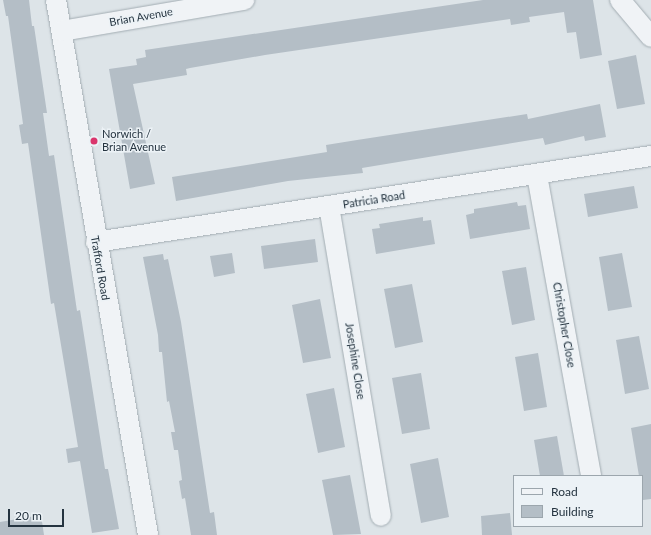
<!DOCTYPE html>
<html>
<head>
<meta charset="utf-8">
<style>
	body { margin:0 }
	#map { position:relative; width:651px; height:535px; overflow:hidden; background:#dde4e8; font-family:Lato,sans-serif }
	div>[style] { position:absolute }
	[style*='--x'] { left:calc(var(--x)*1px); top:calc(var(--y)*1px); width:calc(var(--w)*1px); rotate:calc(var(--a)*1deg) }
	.building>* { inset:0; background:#b4bec6 }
	.roads { filter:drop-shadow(0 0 1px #a2acb2) drop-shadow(0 0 1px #a2acb2) }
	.minor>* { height:20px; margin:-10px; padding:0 10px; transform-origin:10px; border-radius:10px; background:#f0f3f6 }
	.dots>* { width:11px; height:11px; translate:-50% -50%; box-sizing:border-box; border:2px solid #ecf2f6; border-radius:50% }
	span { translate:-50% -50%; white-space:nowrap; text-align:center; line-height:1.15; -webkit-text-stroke:3px #ecf2f6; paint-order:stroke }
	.street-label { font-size:11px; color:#253440 }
	.poi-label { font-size:11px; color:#253440 }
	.left { translate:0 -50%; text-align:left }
	.legend { position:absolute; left:513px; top:475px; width:130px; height:52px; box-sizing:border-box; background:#ecf2f6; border:1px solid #9ca6ad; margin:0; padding:5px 7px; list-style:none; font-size:12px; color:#253440 }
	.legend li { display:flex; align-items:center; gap:8px; height:20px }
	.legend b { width:20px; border:1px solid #9ca6ad }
	.scale { position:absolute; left:8px; top:509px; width:56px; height:18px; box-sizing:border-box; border:2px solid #253440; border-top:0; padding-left:5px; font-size:12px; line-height:14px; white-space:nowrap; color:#253440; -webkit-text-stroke:3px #ecf2f6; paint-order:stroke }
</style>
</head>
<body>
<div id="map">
	<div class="building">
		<div style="clip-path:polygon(3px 0,29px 0,32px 26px,34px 26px,47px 113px,43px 113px,49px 156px,54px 155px,77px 311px,80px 310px,105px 469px,108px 469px,119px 529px,92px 533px,80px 461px,68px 463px,66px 449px,78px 447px,54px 303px,51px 304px,28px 143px,22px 144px,19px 125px,23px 124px,8px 16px,6px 16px)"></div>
		<div style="clip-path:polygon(483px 0,593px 0,602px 55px,580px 59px,576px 32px,567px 33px,564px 12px,529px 17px,530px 22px,511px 25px,510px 19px,265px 55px,190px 68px,186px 69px,187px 75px,133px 84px,155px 184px,130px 189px,109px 69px,137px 65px,136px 59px,146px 57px,145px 50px)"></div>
		<div style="clip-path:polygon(636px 55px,645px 104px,617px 109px,608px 61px)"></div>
		<div style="clip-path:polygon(600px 104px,606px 137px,585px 141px,584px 136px,545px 145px,543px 138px,362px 168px,363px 173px,288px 181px,176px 201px,172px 177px,327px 152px,326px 145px,357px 140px,527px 114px,528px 119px)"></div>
		<div style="clip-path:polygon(634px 186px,638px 208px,588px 217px,584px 194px)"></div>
		<div style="clip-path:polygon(517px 202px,518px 206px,526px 205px,530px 229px,470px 239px,466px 215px,474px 213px,474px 209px)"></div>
		<div style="clip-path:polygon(423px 217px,423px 221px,431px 220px,435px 244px,376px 254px,372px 229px,380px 228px,379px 224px)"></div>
		<div style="clip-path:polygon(315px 239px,318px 262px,264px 269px,261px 246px)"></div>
		<div style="clip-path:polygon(232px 253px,235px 273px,214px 277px,210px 256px)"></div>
		<div style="clip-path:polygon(622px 253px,632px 307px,608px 311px,599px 257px)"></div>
		<div style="clip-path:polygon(163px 254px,164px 260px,168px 259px,181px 322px,210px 513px,214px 512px,217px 535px,191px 535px,185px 498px,182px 499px,179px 481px,182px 480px,178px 450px,174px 450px,171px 432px,175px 432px,169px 401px,167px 402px,162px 352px,159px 352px,158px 335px,143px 257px)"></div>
		<div style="clip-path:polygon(526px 267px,535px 320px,512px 325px,502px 271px)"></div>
		<div style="clip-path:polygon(412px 284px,423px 342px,395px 348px,384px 289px)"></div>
		<div style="clip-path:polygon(320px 299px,331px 358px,303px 363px,292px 305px)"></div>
		<div style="clip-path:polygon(639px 336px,649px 389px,625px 394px,616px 340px)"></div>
		<div style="clip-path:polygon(538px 353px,547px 407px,524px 411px,515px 357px)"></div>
		<div style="clip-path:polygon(421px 373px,430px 429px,402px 434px,392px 378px)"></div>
		<div style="clip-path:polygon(334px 388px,345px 447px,318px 453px,306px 394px)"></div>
		<div style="clip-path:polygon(651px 424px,651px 499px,643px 500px,642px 476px,639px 476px,631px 428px)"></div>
		<div style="clip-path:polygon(557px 436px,564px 476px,540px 476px,534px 440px)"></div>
		<div style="clip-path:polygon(438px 458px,449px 517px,421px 523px,410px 464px)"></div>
		<div style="clip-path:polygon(350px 475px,361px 534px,333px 535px,322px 480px)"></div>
		<div style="clip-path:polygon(510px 513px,512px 535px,482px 535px,481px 516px)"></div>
		<div style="clip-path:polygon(41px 515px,44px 535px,0 535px,0 522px)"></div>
	</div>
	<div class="roads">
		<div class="minor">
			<div style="--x:56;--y:0;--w:543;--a:80.24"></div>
			<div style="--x:620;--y:0;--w:48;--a:50"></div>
			<div style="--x:62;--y:31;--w:185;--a:-9.7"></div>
			<div style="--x:537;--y:175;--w:306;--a:79.8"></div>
			<div style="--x:329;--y:206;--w:314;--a:80.5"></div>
			<div style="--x:96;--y:242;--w:562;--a:-8.81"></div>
		</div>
	</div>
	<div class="dots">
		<div style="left:94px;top:141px;background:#da356c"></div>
	</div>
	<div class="street-label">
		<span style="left:141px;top:17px;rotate:-10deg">Brian Avenue</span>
		<span style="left:374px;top:200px;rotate:-9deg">Patricia Road</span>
		<span style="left:100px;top:268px;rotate:80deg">Trafford Road</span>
		<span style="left:564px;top:325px;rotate:80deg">Christopher Close</span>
		<span style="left:355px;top:361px;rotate:81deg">Josephine Close</span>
	</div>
	<div class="poi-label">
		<span class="left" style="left:102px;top:141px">Norwich /<br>Brian Avenue</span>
	</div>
	<ul class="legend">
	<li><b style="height:5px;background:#f0f3f6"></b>Road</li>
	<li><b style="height:11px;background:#b4bec6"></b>Building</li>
	</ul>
	<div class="scale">20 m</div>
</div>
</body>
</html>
